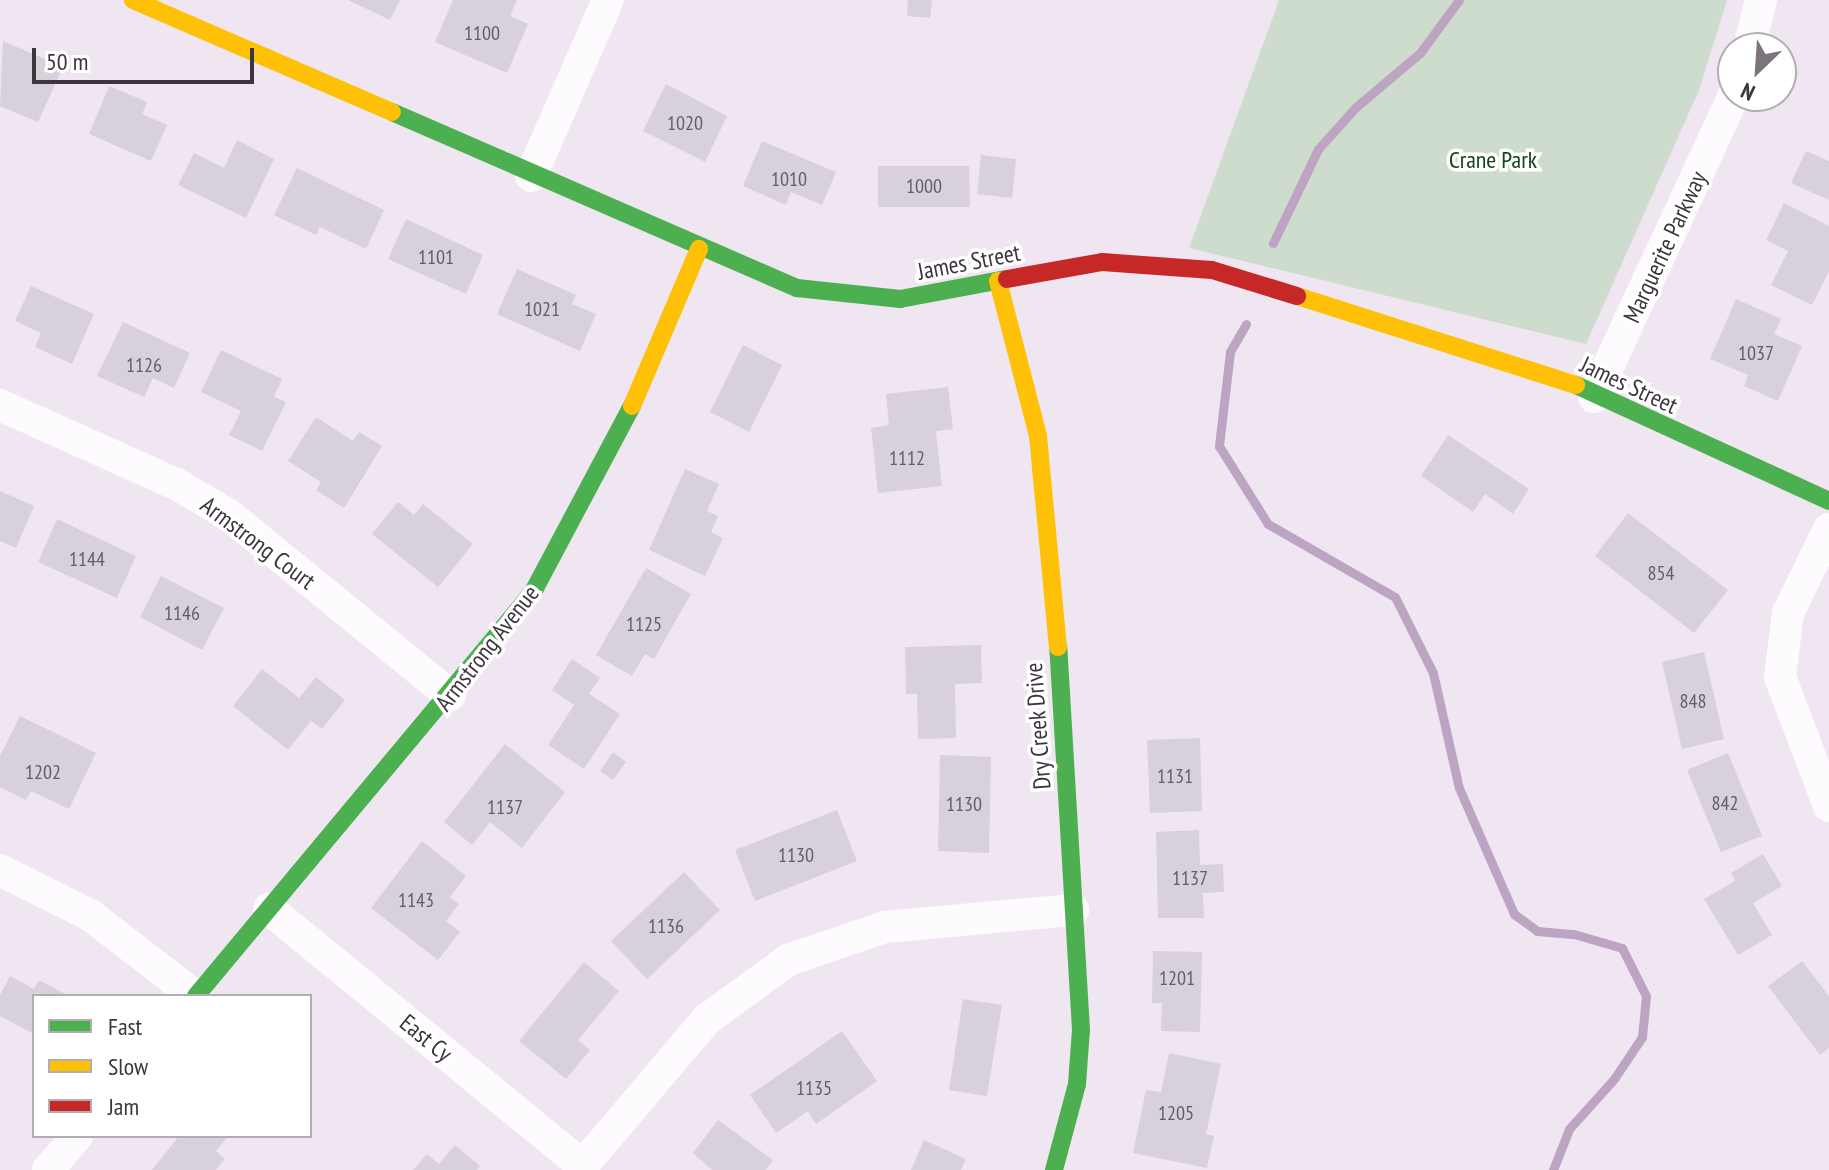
<!DOCTYPE html>
<html>
<head>
<meta charset="utf-8">
<style>
	body { margin:0 }
	#map { position:relative; width:1829px; height:1170px; overflow:hidden; background:#f0e6f2; font-family:"PT Sans Narrow",sans-serif }
	div>[style] { position:absolute }
	[style*='--x'] { left:calc(var(--x)*1px); top:calc(var(--y)*1px); width:calc(var(--w)*1px); rotate:calc(var(--a)*1deg) }
	.green>* { inset:0; background:#cddccd }
	.stream>* { height:9px; margin:-4.5px; padding:0 4.5px; transform-origin:4.5px; border-radius:4.5px; background:#bda4c2 }
	.building>* { inset:0; background:#d8d0da }
	.street>* { height:32px; margin:-16px; padding:0 16px; transform-origin:16px; border-radius:16px; background:#fdfbfd }
	.fast>* { height:18px; margin:-9px; padding:0 9px; transform-origin:9px; border-radius:9px; background:#4caf50 }
	.slow>* { height:18px; margin:-9px; padding:0 9px; transform-origin:9px; border-radius:9px; background:#ffc107 }
	.jam>* { height:18px; margin:-9px; padding:0 9px; transform-origin:9px; border-radius:9px; background:#c62828 }
	span { translate:-50% -50%; white-space:nowrap; text-align:center; line-height:1.15; -webkit-text-stroke:7px #fff; paint-order:stroke }
	.number-label { font-size:20px; color:#655d66 }
	.number-label span { -webkit-text-stroke-width:0 }
	.park-label { font-size:24px; color:#114515 }
	.street-label { font-size:24px; color:#3d353e }
	.legend { position:absolute; left:32px; top:994px; width:280px; height:144px; box-sizing:border-box; background:#fff; border:2px solid #b1aeb2; margin:0; padding:10px 14px; list-style:none; font-size:24px; color:#3d353e }
	.legend li { display:flex; align-items:center; gap:16px; height:40px }
	.legend b { width:40px; border:2px solid #b1aeb2 }
	.north { position:absolute; left:1717px; top:32px; width:80px; height:80px; box-sizing:border-box; background:#fff; border:2px solid #b1aeb2; border-radius:50%; rotate:205deg; font-size:22px; font-weight:700; line-height:32px; text-align:center; color:#3d353e }
	.north::after { content:''; display:block; margin:auto; width:28px; height:36px; background:#7c737d; clip-path:polygon(50% 0,100% 100%,50% 72%,0 100%) }
	.scale { position:absolute; left:32px; top:48px; width:222px; height:36px; box-sizing:border-box; border:4px solid #3d353e; border-top:0; padding-left:10px; font-size:24px; line-height:28px; white-space:nowrap; color:#3d353e; -webkit-text-stroke:6px #fff; paint-order:stroke }
</style>
</head>
<body>
<div id="map">
	<div class="green">
		<div style="clip-path:polygon(1279px 0,1727px 0,1699px 90px,1586px 344px,1189px 248px)"></div>
	</div>
	<div class="stream">
		<div style="--x:1273;--y:243;--w:104;--a:-64.4"></div>
		<div style="--x:1318;--y:149;--w:57;--a:-47.9"></div>
		<div style="--x:1356;--y:107;--w:84;--a:-40.2"></div>
		<div style="--x:1420;--y:53;--w:66;--a:-53.7"></div>
		<div style="--x:1246;--y:324;--w:32;--a:120"></div>
		<div style="--x:1230;--y:352;--w:95;--a:96.7"></div>
		<div style="--x:1219;--y:446;--w:92;--a:57.9"></div>
		<div style="--x:1268;--y:524;--w:146;--a:29.9"></div>
		<div style="--x:1395;--y:597;--w:85;--a:63.4"></div>
		<div style="--x:1433;--y:673;--w:118;--a:77.3"></div>
		<div style="--x:1459;--y:788;--w:137;--a:66.4"></div>
		<div style="--x:1514;--y:914;--w:29;--a:36"></div>
		<div style="--x:1537;--y:931;--w:37;--a:5"></div>
		<div style="--x:1574;--y:934;--w:50;--a:16.3"></div>
		<div style="--x:1622;--y:948;--w:54;--a:63.4"></div>
		<div style="--x:1646;--y:996;--w:41;--a:95.6"></div>
		<div style="--x:1642;--y:1037;--w:50;--a:123.7"></div>
		<div style="--x:1614;--y:1079;--w:67;--a:132"></div>
		<div style="--x:1569;--y:1129;--w:44;--a:111.3"></div>
	</div>
	<div class="building">
		<div style="clip-path:polygon(348px 0,400px 0,390px 20px)"></div>
		<div style="clip-path:polygon(453px 0,517px 0,510px 16px,528px 24px,507px 73px,435px 42px)"></div>
		<div style="clip-path:polygon(908px 0,932px 0,930px 18px,907px 16px)"></div>
		<div style="clip-path:polygon(3px 41px,63px 67px,38px 122px,0 106px)"></div>
		<div style="clip-path:polygon(666px 84px,727px 116px,705px 162px,643px 131px)"></div>
		<div style="clip-path:polygon(109px 86px,147px 102px,142px 114px,167px 125px,151px 161px,89px 134px)"></div>
		<div style="clip-path:polygon(237px 140px,274px 159px,246px 218px,178px 185px,194px 153px,224px 168px)"></div>
		<div style="clip-path:polygon(762px 141px,836px 172px,822px 205px,791px 192px,786px 205px,743px 186px)"></div>
		<div style="clip-path:polygon(1806px 151px,1829px 161px,1829px 200px,1791px 183px)"></div>
		<div style="clip-path:polygon(981px 155px,1016px 159px,1012px 198px,977px 194px)"></div>
		<div style="clip-path:polygon(878px 166px,969px 166px,970px 207px,878px 207px)"></div>
		<div style="clip-path:polygon(297px 168px,384px 210px,366px 249px,320px 227px,316px 235px,274px 215px)"></div>
		<div style="clip-path:polygon(1784px 203px,1829px 226px,1829px 271px,1812px 305px,1771px 285px,1788px 251px,1766px 240px)"></div>
		<div style="clip-path:polygon(406px 219px,483px 255px,466px 294px,388px 259px)"></div>
		<div style="clip-path:polygon(517px 269px,576px 295px,572px 304px,596px 314px,580px 351px,497px 314px)"></div>
		<div style="clip-path:polygon(31px 286px,94px 314px,72px 364px,35px 347px,41px 333px,15px 321px)"></div>
		<div style="clip-path:polygon(1736px 299px,1781px 319px,1774px 334px,1802px 346px,1778px 401px,1744px 386px,1748px 375px,1710px 359px)"></div>
		<div style="clip-path:polygon(123px 322px,190px 353px,174px 388px,153px 378px,144px 397px,97px 376px)"></div>
		<div style="clip-path:polygon(743px 345px,782px 365px,749px 432px,710px 412px)"></div>
		<div style="clip-path:polygon(221px 350px,282px 379px,274px 397px,286px 402px,262px 451px,229px 435px,241px 411px,201px 392px)"></div>
		<div style="clip-path:polygon(948px 387px,953px 429px,936px 431px,942px 486px,878px 493px,871px 428px,889px 425px,886px 394px)"></div>
		<div style="clip-path:polygon(316px 417px,353px 441px,359px 432px,382px 446px,344px 508px,316px 490px,321px 482px,288px 461px)"></div>
		<div style="clip-path:polygon(1448px 435px,1529px 489px,1513px 514px,1485px 494px,1473px 512px,1421px 476px)"></div>
		<div style="clip-path:polygon(685px 469px,719px 484px,707px 511px,718px 516px,711px 532px,723px 538px,705px 576px,649px 550px)"></div>
		<div style="clip-path:polygon(0 491px,34px 506px,16px 548px,0 541px)"></div>
		<div style="clip-path:polygon(398px 502px,414px 515px,423px 504px,473px 544px,438px 587px,372px 534px)"></div>
		<div style="clip-path:polygon(1628px 513px,1728px 590px,1694px 633px,1595px 556px)"></div>
		<div style="clip-path:polygon(57px 519px,136px 556px,117px 598px,38px 562px)"></div>
		<div style="clip-path:polygon(646px 568px,691px 594px,654px 659px,645px 654px,632px 676px,596px 655px)"></div>
		<div style="clip-path:polygon(161px 576px,224px 608px,202px 650px,140px 617px)"></div>
		<div style="clip-path:polygon(981px 645px,982px 683px,955px 684px,956px 738px,918px 739px,917px 694px,906px 694px,905px 647px)"></div>
		<div style="clip-path:polygon(1704px 652px,1724px 739px,1682px 749px,1662px 662px)"></div>
		<div style="clip-path:polygon(572px 659px,600px 678px,589px 694px,620px 714px,584px 769px,548px 745px,574px 705px,552px 690px)"></div>
		<div style="clip-path:polygon(262px 669px,299px 698px,316px 677px,345px 700px,322px 729px,311px 721px,288px 750px,233px 706px)"></div>
		<div style="clip-path:polygon(20px 716px,96px 753px,69px 809px,31px 791px,26px 800px,0 787px,0 756px)"></div>
		<div style="clip-path:polygon(1200px 738px,1202px 811px,1150px 813px,1147px 740px)"></div>
		<div style="clip-path:polygon(505px 744px,565px 792px,522px 848px,490px 822px,472px 845px,444px 822px)"></div>
		<div style="clip-path:polygon(613px 752px,626px 762px,613px 780px,600px 771px)"></div>
		<div style="clip-path:polygon(1728px 753px,1762px 836px,1721px 852px,1687px 770px)"></div>
		<div style="clip-path:polygon(940px 755px,991px 757px,989px 853px,938px 851px)"></div>
		<div style="clip-path:polygon(837px 810px,857px 861px,755px 901px,735px 850px)"></div>
		<div style="clip-path:polygon(1199px 830px,1200px 865px,1223px 864px,1224px 892px,1203px 893px,1204px 918px,1158px 918px,1156px 832px)"></div>
		<div style="clip-path:polygon(422px 841px,466px 876px,450px 897px,459px 904px,446px 921px,460px 932px,438px 960px,371px 908px)"></div>
		<div style="clip-path:polygon(1763px 854px,1782px 886px,1753px 903px,1772px 935px,1738px 955px,1704px 899px,1735px 881px,1731px 873px)"></div>
		<div style="clip-path:polygon(684px 872px,720px 910px,647px 979px,611px 941px)"></div>
		<div style="clip-path:polygon(1153px 951px,1202px 952px,1200px 1032px,1161px 1031px,1162px 1003px,1152px 1003px)"></div>
		<div style="clip-path:polygon(1802px 961px,1829px 996px,1829px 1048px,1820px 1055px,1768px 986px)"></div>
		<div style="clip-path:polygon(584px 962px,619px 991px,578px 1040px,590px 1050px,566px 1079px,519px 1041px)"></div>
		<div style="clip-path:polygon(10px 976px,34px 989px,39px 980px,69px 996px,34px 996px,34px 1034px,0 1016px,0 995px)"></div>
		<div style="clip-path:polygon(963px 999px,1002px 1005px,987px 1096px,949px 1090px)"></div>
		<div style="clip-path:polygon(842px 1031px,877px 1081px,816px 1124px,808px 1111px,776px 1133px,750px 1095px)"></div>
		<div style="clip-path:polygon(1169px 1053px,1221px 1064px,1206px 1134px,1214px 1136px,1207px 1168px,1133px 1153px,1146px 1090px,1161px 1092px)"></div>
		<div style="clip-path:polygon(718px 1120px,773px 1160px,766px 1170px,712px 1170px,693px 1153px)"></div>
		<div style="clip-path:polygon(179px 1136px,228px 1136px,216px 1151px,225px 1159px,216px 1170px,152px 1170px)"></div>
		<div style="clip-path:polygon(924px 1140px,966px 1159px,961px 1170px,911px 1170px)"></div>
		<div style="clip-path:polygon(455px 1145px,480px 1166px,477px 1170px,413px 1170px,427px 1154px,439px 1164px)"></div>
	</div>
	<div class="street">
		<div style="--x:1749;--y:48;--w:49;--a:-76"></div>
		<div style="--x:531;--y:176;--w:192;--a:-66.4"></div>
		<div style="--x:1594;--y:397;--w:332;--a:-65.1"></div>
		<div style="--x:0;--y:405;--w:195;--a:24.2"></div>
		<div style="--x:178;--y:485;--w:59;--a:30.5"></div>
		<div style="--x:229;--y:515;--w:285;--a:39.2"></div>
		<div style="--x:1829;--y:529;--w:93;--a:116"></div>
		<div style="--x:1788;--y:613;--w:64;--a:97.1"></div>
		<div style="--x:1780;--y:677;--w:138;--a:69.2"></div>
		<div style="--x:0;--y:870;--w:101;--a:26.6"></div>
		<div style="--x:90;--y:915;--w:133;--a:37.6"></div>
		<div style="--x:269;--y:909;--w:406;--a:39.3"></div>
		<div style="--x:48;--y:1170;--w:45;--a:-49.5"></div>
		<div style="--x:579;--y:1170;--w:197;--a:-49.7"></div>
		<div style="--x:706;--y:1020;--w:102;--a:-36.2"></div>
		<div style="--x:788;--y:960;--w:102;--a:-18.8"></div>
		<div style="--x:885;--y:927;--w:189;--a:-5.2"></div>
	</div>
	<div class="fast">
		<div style="--x:392;--y:112;--w:442;--a:23.5"></div>
		<div style="--x:797;--y:288;--w:104;--a:6.1"></div>
		<div style="--x:900;--y:299;--w:109;--a:-10.6"></div>
		<div style="--x:1576;--y:385;--w:278;--a:24.6"></div>
		<div style="--x:196;--y:996;--w:526;--a:-50.17"></div>
		<div style="--x:533;--y:592;--w:211;--a:-62"></div>
		<div style="--x:1054;--y:1170;--w:89;--a:-75"></div>
		<div style="--x:1077;--y:1084;--w:54;--a:-85.8"></div>
		<div style="--x:1081;--y:1030;--w:384;--a:-93.4"></div>
	</div>
	<div class="slow">
		<div style="--x:133;--y:0;--w:282;--a:23.4"></div>
		<div style="--x:998;--y:281;--w:160;--a:75.5"></div>
		<div style="--x:1038;--y:436;--w:212;--a:84.6"></div>
		<div style="--x:1297;--y:296;--w:293;--a:17.7"></div>
		<div style="--x:632;--y:406;--w:171;--a:-66.9"></div>
	</div>
	<div class="jam">
		<div style="--x:1007;--y:279;--w:97;--a:-10.1"></div>
		<div style="--x:1102;--y:262;--w:110;--a:4.2"></div>
		<div style="--x:1212;--y:270;--w:89;--a:17"></div>
	</div>
	<div class="number-label">
		<span style="left:482px;top:33px">1100</span>
		<span style="left:685px;top:123px">1020</span>
		<span style="left:789px;top:179px">1010</span>
		<span style="left:924px;top:186px">1000</span>
		<span style="left:436px;top:257px">1101</span>
		<span style="left:542px;top:309px">1021</span>
		<span style="left:1756px;top:353px">1037</span>
		<span style="left:144px;top:365px">1126</span>
		<span style="left:907px;top:458px">1112</span>
		<span style="left:87px;top:559px">1144</span>
		<span style="left:1661px;top:573px">854</span>
		<span style="left:182px;top:613px">1146</span>
		<span style="left:644px;top:624px">1125</span>
		<span style="left:1693px;top:701px">848</span>
		<span style="left:43px;top:772px">1202</span>
		<span style="left:1175px;top:776px">1131</span>
		<span style="left:1725px;top:803px">842</span>
		<span style="left:964px;top:804px">1130</span>
		<span style="left:505px;top:807px">1137</span>
		<span style="left:796px;top:855px">1130</span>
		<span style="left:1190px;top:878px">1137</span>
		<span style="left:416px;top:900px">1143</span>
		<span style="left:666px;top:926px">1136</span>
		<span style="left:1177px;top:978px">1201</span>
		<span style="left:814px;top:1088px">1135</span>
		<span style="left:1176px;top:1113px">1205</span>
	</div>
	<div class="park-label">
		<span style="left:1493px;top:160px">Crane Park</span>
	</div>
	<div class="street-label">
		<span style="left:1665px;top:247px;rotate:-65deg">Marguerite Parkway</span>
		<span style="left:969px;top:262px;rotate:-11deg">James Street</span>
		<span style="left:1629px;top:385px;rotate:25deg">James Street</span>
		<span style="left:258px;top:543px;rotate:37deg">Armstrong Court</span>
		<span style="left:487px;top:648px;rotate:-52deg">Armstrong Avenue</span>
		<span style="left:1038px;top:726px;rotate:-94deg">Dry Creek Drive</span>
		<span style="left:426px;top:1038px;rotate:39deg">East Cy</span>
	</div>
	<ul class="legend">
	<li><b style="height:10px;background:#4caf50"></b>Fast</li>
	<li><b style="height:10px;background:#ffc107"></b>Slow</li>
	<li><b style="height:10px;background:#c62828"></b>Jam</li>
	</ul>
	<div class="north">N</div>
	<div class="scale">50 m</div>
</div>
</body>
</html>
